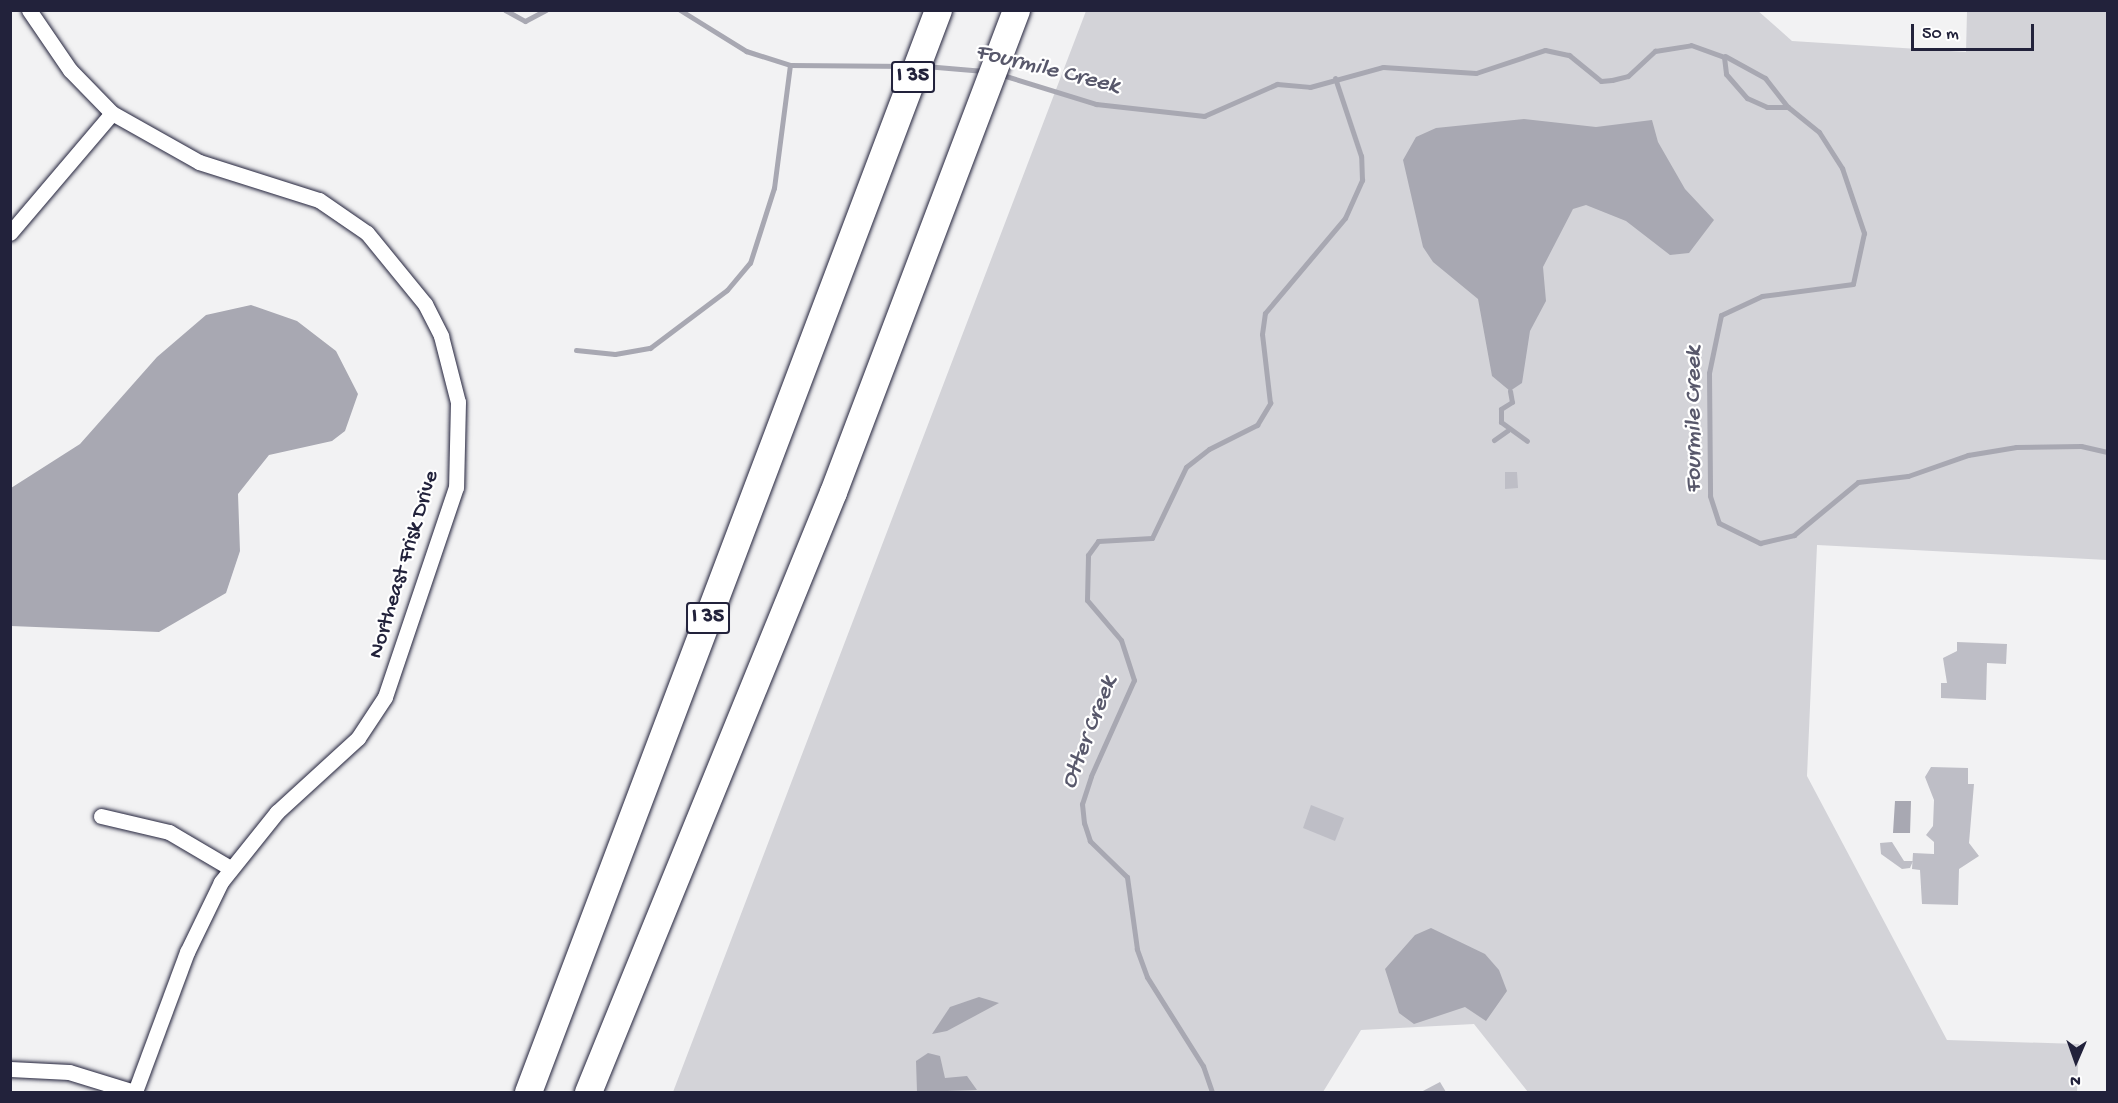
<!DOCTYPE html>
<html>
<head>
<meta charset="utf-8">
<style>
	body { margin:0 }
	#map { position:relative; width:2118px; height:1103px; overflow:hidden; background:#f2f2f3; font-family:"Gochi Hand",sans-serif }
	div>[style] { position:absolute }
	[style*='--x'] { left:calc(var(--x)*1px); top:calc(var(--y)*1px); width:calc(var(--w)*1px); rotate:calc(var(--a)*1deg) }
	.green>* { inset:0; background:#d3d3d8 }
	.water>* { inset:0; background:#a8a8b2 }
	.stream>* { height:5px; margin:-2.5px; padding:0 2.5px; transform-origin:2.5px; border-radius:2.5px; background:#a8a8b2 }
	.building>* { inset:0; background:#bebec6 }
	.roads { filter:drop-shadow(0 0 2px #22223b) drop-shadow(0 0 2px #22223b) }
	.minor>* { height:15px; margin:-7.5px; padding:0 7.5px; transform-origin:7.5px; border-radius:7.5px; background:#fff }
	.motorway>* { height:27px; margin:-13.5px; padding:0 13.5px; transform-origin:13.5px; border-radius:13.5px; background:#fff }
	span { translate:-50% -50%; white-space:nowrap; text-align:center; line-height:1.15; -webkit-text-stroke:4.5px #fff; paint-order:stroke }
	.shield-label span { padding:2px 4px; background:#fff; border:2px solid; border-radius:4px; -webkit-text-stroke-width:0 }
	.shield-label { font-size:21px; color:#22223b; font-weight:700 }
	.street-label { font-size:22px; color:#22223b }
	.water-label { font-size:24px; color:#58586b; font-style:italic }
	.frame { position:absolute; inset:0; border:12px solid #22223b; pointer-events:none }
	.north { position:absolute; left:2046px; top:1031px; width:60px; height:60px; -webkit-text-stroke:4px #fff; paint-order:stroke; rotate:182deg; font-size:16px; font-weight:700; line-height:24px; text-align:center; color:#22223b }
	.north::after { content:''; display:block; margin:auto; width:21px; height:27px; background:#22223b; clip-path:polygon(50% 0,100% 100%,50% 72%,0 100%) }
	.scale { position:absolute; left:1911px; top:24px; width:123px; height:27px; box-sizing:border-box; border:3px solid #22223b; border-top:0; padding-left:8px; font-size:18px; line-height:21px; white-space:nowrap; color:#22223b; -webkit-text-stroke:4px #fff; paint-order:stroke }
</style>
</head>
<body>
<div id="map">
	<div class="green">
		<div style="clip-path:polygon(1757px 10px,1792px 41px,1966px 52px,1967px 11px,2107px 11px,2107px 560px,1817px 545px,1807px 776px,1947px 1040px,2079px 1044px,2077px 1092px,1528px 1092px,1474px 1024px,1361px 1030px,1323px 1092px,673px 1092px,1086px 11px)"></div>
	</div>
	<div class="water">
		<div style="clip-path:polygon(1524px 119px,1596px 127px,1652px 120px,1658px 142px,1685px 189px,1714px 220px,1689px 253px,1670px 255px,1626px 221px,1586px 205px,1573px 209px,1543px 267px,1546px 301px,1530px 331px,1522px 383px,1510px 391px,1492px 376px,1478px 299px,1433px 262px,1423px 247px,1403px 160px,1416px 137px,1436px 128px)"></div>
		<div style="clip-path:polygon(251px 305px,297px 321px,336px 351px,358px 394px,345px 431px,332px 441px,269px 455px,238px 494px,240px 551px,226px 593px,159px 632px,11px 626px,11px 488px,80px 444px,157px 357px,206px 315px)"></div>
		<div style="clip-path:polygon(1895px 801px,1911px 801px,1910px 833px,1893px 833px)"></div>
		<div style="clip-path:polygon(1431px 928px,1485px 954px,1499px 970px,1507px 991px,1486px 1021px,1465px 1007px,1414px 1024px,1399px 1013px,1385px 969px,1415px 935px)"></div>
		<div style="clip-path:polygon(979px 997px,999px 1003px,947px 1031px,932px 1034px,950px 1007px)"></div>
		<div style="clip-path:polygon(928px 1053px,940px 1056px,945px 1078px,967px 1076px,977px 1090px,917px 1092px,916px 1061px)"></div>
	</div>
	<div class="stream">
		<div style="--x:505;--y:10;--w:23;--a:29"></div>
		<div style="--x:525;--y:21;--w:24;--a:-28"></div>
		<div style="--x:680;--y:10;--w:78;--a:31.8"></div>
		<div style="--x:746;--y:51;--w:46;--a:17.7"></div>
		<div style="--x:790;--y:65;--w:120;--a:0.5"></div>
		<div style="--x:1725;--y:56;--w:46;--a:28.8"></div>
		<div style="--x:1765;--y:78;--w:37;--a:52"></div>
		<div style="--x:925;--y:66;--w:59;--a:4.8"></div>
		<div style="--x:999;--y:74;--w:102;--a:17.2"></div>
		<div style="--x:1096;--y:104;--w:109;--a:6.3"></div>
		<div style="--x:1204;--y:116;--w:80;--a:-23.7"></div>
		<div style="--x:1277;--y:84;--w:33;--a:5"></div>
		<div style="--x:1310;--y:87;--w:76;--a:-15.3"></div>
		<div style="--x:1383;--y:67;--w:93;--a:3.7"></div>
		<div style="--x:1476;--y:73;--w:73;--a:-18.4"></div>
		<div style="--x:1545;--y:50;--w:25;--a:12"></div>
		<div style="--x:1569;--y:55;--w:41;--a:39.1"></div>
		<div style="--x:1601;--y:81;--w:11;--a:-5"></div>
		<div style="--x:1612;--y:80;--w:16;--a:-14"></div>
		<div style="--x:1628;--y:76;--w:37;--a:-43"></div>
		<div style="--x:1655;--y:51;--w:36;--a:-9"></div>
		<div style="--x:1691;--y:45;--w:35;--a:20"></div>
		<div style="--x:1724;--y:57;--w:17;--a:83"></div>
		<div style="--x:1726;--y:74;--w:32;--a:49"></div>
		<div style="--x:1747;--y:98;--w:22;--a:24"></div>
		<div style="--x:1767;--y:107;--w:21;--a:0"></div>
		<div style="--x:1788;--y:107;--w:40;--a:39"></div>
		<div style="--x:1819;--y:132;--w:43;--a:57.4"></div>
		<div style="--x:1842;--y:168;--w:69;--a:71.3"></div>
		<div style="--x:1864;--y:233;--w:52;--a:102.2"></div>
		<div style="--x:1853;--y:284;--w:92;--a:172.5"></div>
		<div style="--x:1762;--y:296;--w:45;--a:155.1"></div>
		<div style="--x:1721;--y:315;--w:59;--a:101.7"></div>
		<div style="--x:1709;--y:373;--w:123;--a:89.5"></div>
		<div style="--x:1710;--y:496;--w:28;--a:72"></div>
		<div style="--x:1719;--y:523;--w:46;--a:26"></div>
		<div style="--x:1760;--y:543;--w:35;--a:-13"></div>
		<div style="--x:1794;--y:535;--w:83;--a:-39.6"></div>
		<div style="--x:1858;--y:482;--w:50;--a:-6.8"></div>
		<div style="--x:1908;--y:476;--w:64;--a:-19.3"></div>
		<div style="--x:1968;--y:455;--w:49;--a:-9.5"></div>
		<div style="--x:2016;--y:447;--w:65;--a:-0.9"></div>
		<div style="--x:2081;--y:446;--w:28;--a:13"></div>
		<div style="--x:576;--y:350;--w:39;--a:6"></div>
		<div style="--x:615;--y:354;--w:36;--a:-10"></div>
		<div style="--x:650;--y:348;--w:96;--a:-37"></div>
		<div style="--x:727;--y:290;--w:35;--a:-50"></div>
		<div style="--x:750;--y:263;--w:79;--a:-72.3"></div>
		<div style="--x:774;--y:188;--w:124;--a:-82.6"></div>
		<div style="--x:1510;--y:391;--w:11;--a:80"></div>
		<div style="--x:1512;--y:402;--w:13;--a:148"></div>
		<div style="--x:1501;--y:409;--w:13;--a:90"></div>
		<div style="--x:1501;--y:422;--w:32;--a:36"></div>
		<div style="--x:1494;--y:440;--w:16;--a:-35"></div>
		<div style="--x:1212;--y:1092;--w:28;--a:-109"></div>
		<div style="--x:1203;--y:1066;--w:105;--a:-122.2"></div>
		<div style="--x:1147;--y:977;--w:30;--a:-110"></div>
		<div style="--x:1137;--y:949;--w:73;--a:-97.9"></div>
		<div style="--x:1127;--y:877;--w:52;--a:-135.8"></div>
		<div style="--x:1090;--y:841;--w:19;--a:-108"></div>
		<div style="--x:1084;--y:823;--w:19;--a:-96"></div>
		<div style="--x:1082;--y:804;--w:29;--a:-72"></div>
		<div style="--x:1091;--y:776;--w:105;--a:-65.9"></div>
		<div style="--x:1134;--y:680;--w:42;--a:-108"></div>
		<div style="--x:1121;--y:640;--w:52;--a:-130.4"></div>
		<div style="--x:1087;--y:600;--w:45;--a:-88.7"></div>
		<div style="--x:1088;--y:555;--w:17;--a:-54"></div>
		<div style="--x:1098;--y:541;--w:54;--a:-3.2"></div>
		<div style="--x:1152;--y:538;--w:79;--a:-64.4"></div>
		<div style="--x:1186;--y:467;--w:29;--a:-38"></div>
		<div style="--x:1209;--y:449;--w:54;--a:-26.6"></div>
		<div style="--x:1257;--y:425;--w:26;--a:-59"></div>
		<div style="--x:1270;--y:403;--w:69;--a:-96.6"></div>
		<div style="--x:1262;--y:334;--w:21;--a:-82"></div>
		<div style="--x:1265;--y:313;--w:124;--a:-49.9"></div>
		<div style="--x:1345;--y:218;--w:42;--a:-65.9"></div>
		<div style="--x:1362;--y:180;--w:24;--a:-92"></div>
		<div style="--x:1361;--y:156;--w:82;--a:-108.4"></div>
	</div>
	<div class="building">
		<div style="clip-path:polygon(1505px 472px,1517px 472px,1518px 488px,1505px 489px)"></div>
		<div style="clip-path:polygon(1957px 642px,2007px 644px,2006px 664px,1987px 663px,1986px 700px,1941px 698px,1941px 683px,1947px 683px,1943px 658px,1957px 651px)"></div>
		<div style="clip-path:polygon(1931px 767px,1968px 768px,1968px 784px,1974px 784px,1969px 843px,1979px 856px,1959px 869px,1958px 905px,1922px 904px,1920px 870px,1912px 869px,1913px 853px,1934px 854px,1934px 842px,1926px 835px,1933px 826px,1934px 800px,1925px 777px)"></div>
		<div style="clip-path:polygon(1311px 805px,1344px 818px,1335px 841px,1303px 828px)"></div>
		<div style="clip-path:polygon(1892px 842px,1904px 861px,1913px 861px,1910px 868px,1902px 869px,1881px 854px,1880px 843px)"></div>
		<div style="clip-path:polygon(1440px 1082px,1446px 1092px,1421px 1092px)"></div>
	</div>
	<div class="roads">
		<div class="minor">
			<div style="--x:29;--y:10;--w:73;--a:55.7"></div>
			<div style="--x:70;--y:70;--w:60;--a:45.7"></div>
			<div style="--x:112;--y:113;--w:100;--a:29.4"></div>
			<div style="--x:199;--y:162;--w:126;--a:17.6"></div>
			<div style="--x:319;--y:200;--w:58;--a:34.5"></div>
			<div style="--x:367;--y:233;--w:92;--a:50.8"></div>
			<div style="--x:425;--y:304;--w:36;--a:63"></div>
			<div style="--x:441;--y:336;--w:68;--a:75.6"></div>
			<div style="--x:458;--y:402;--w:85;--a:91.3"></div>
			<div style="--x:456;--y:487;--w:222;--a:108.7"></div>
			<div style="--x:385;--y:697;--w:49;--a:123.4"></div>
			<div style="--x:358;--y:738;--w:110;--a:137.6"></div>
			<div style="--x:277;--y:812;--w:90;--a:128.7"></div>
			<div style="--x:221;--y:882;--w:78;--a:115.9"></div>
			<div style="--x:187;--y:952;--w:149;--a:110.4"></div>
			<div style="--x:10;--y:233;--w:157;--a:-49.6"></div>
			<div style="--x:101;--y:816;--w:70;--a:13.2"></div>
			<div style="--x:169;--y:832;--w:71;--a:30.5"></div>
			<div style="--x:10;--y:1069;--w:59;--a:2.9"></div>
			<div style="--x:69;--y:1072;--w:68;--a:17.1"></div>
		</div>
		<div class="motorway">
			<div style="--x:528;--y:1092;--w:1157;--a:-69.25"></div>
			<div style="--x:588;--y:1092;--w:648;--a:-67.79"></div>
			<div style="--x:833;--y:492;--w:516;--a:-69.21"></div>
		</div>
	</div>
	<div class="shield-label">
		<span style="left:913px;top:77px">I 35</span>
		<span style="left:708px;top:618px">I 35</span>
	</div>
	<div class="street-label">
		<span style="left:405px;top:565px;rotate:-73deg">Northeast Frisk Drive</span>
	</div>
	<div class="water-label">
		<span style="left:1047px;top:70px;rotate:14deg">Fourmile Creek</span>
		<span style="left:1695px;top:420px;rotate:-90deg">Fourmile Creek</span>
		<span style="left:1090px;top:733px;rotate:-69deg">Otter Creek</span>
	</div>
	<div class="frame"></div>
	<div class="north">N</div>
	<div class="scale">50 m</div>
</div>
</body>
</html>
